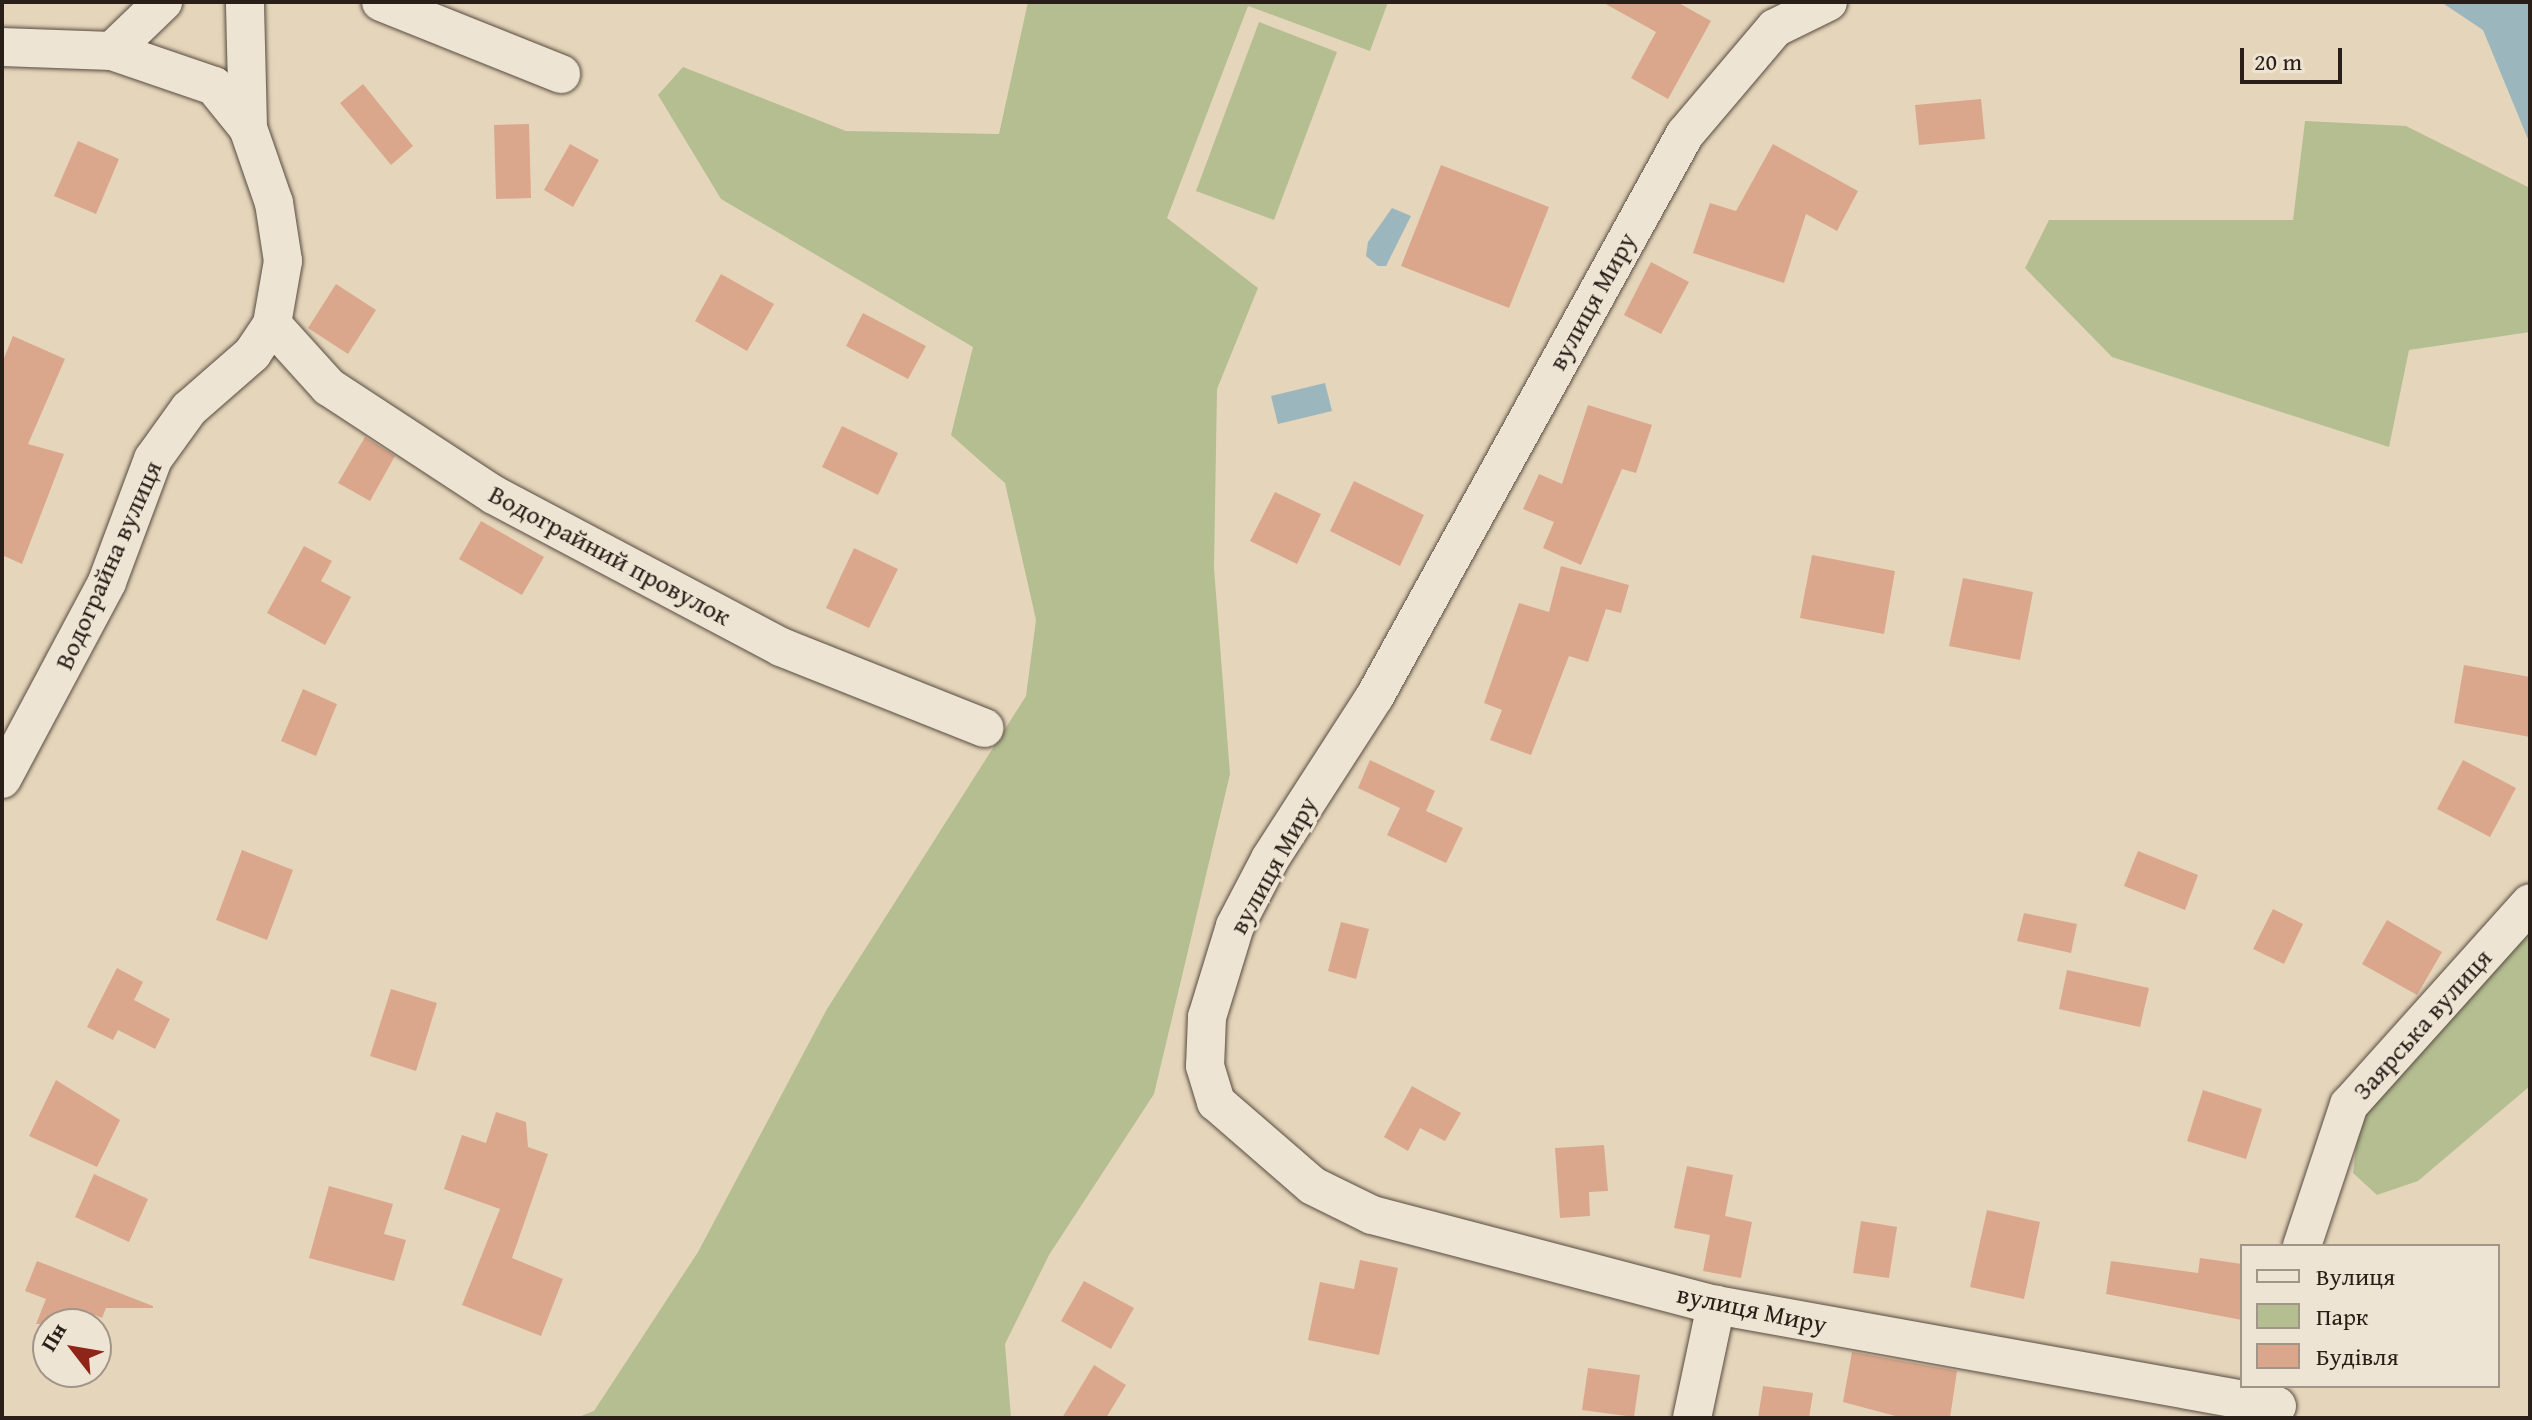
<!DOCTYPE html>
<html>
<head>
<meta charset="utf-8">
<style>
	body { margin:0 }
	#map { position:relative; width:2532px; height:1420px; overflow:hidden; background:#e5d6bb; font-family:"Gentium Book Plus",serif }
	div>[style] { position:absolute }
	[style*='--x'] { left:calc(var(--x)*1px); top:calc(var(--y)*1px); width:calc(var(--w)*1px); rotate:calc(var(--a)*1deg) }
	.green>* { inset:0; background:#b4be91 }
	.water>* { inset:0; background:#9bb6bc }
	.building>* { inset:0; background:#dba78c }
	.roads { filter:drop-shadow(0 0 2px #594c41) drop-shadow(0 0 2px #594c41) }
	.street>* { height:38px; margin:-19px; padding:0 19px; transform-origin:19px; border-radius:19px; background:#eee4d3 }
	span { translate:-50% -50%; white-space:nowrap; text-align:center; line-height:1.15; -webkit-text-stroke:6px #eee4d3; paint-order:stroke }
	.street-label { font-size:26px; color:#2a1e18 }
	.frame { position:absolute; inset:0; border:4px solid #2a1e18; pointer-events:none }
	.legend { position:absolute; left:2240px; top:1244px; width:260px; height:144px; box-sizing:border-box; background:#eee4d3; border:2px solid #a09588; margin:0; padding:10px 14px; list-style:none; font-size:24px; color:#2a1e18 }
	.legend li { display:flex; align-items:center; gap:16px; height:40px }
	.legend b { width:40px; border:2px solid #a09588 }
	.north { position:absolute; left:32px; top:1308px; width:80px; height:80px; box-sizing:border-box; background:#eee4d3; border:2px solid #a09588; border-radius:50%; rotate:301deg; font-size:22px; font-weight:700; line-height:32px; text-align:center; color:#2a1e18 }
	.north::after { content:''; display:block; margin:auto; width:28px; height:36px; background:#8f2418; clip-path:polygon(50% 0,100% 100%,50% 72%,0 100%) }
	.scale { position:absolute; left:2240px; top:48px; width:102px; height:36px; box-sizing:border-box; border:4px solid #2a1e18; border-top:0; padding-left:10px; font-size:24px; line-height:28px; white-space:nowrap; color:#2a1e18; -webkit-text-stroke:6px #eee4d3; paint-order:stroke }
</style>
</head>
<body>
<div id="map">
	<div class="green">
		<div style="clip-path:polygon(1028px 2px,1388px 2px,1370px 51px,1248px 6px,1167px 218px,1258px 288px,1217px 389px,1214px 568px,1230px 774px,1154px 1094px,1049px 1255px,1005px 1344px,1011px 1418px,576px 1418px,594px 1411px,698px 1252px,827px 1009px,1026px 696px,1036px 620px,1005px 483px,951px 435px,973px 347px,721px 199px,658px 95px,683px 67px,846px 131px,999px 134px)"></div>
		<div style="clip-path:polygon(1259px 22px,1337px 52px,1274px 220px,1196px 191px)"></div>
		<div style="clip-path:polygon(2305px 121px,2406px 126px,2530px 188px,2530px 332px,2409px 350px,2389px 447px,2112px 357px,2025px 268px,2049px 220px,2293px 220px)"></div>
		<div style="clip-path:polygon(2530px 923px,2530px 1086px,2418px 1181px,2377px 1195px,2353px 1173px,2360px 1113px)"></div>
	</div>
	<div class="water">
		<div style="clip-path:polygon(2441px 2px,2530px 2px,2530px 144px,2483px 30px)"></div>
		<div style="clip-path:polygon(1392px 208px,1411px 216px,1386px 266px,1378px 266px,1366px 256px,1368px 242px)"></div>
		<div style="clip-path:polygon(1325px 383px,1332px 411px,1278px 424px,1271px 396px)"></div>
	</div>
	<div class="building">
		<div style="clip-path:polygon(1602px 2px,1677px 2px,1711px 21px,1668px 99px,1631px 78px,1656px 32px)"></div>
		<div style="clip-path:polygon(363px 84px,413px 146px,391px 165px,340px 103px)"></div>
		<div style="clip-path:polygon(1981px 99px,1985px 139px,1919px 145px,1915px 105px)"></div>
		<div style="clip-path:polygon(529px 124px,531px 198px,496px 199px,494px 125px)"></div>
		<div style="clip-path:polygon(78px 141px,119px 159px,96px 214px,54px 196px)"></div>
		<div style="clip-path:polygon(570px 144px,599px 160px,573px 207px,544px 190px)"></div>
		<div style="clip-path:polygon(1773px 144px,1858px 191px,1837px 231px,1806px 214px,1784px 283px,1693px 253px,1710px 203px,1736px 211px)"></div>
		<div style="clip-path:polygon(1441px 165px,1549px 207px,1509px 308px,1401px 266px)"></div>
		<div style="clip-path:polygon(1651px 262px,1689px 282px,1661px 334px,1624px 315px)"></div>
		<div style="clip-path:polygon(721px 274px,774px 304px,747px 351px,695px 321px)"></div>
		<div style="clip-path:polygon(336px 284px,376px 310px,348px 354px,308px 328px)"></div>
		<div style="clip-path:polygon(863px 313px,926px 346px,908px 379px,846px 346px)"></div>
		<div style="clip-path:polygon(13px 336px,65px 359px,28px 444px,64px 454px,22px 564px,2px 555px,2px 363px)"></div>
		<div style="clip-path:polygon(1588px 405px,1652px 425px,1636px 473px,1622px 469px,1581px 565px,1543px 548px,1554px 522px,1523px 509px,1539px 474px,1562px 484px)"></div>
		<div style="clip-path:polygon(842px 426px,898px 453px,878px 495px,822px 467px)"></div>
		<div style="clip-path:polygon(365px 437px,395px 456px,370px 501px,338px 483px)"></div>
		<div style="clip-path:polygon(1354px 481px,1424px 515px,1400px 566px,1330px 531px)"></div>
		<div style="clip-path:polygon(1275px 492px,1321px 514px,1297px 564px,1250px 541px)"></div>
		<div style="clip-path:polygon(481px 521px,544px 557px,522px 595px,459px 559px)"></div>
		<div style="clip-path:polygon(304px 546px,332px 561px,321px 581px,351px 597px,325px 645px,267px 613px)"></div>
		<div style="clip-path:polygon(854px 548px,898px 569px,869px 628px,826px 608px)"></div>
		<div style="clip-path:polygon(1812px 555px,1895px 571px,1884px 634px,1800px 618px)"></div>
		<div style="clip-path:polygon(1561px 566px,1629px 585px,1621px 613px,1606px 609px,1588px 662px,1569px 656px,1531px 755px,1490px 740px,1502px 710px,1484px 703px,1519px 603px,1549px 612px)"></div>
		<div style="clip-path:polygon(1963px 578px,2033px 592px,2020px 660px,1949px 646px)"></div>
		<div style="clip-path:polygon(2464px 665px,2530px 677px,2530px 737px,2454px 723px)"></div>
		<div style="clip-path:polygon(303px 689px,337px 704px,316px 756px,281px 741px)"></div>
		<div style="clip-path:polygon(1370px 760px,1435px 791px,1426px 811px,1463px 828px,1446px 863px,1387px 835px,1400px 808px,1358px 788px)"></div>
		<div style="clip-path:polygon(2463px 760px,2516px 788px,2490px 837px,2437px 809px)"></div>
		<div style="clip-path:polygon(242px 850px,293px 870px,267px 940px,216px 920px)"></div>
		<div style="clip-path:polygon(2138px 851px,2198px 875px,2185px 910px,2124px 886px)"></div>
		<div style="clip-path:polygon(2273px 909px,2303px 924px,2284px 964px,2253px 949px)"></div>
		<div style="clip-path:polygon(2024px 913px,2077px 924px,2071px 953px,2017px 941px)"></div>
		<div style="clip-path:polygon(2387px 920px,2442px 952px,2417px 995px,2362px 964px)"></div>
		<div style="clip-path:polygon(1341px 922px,1369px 929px,1356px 979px,1328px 971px)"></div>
		<div style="clip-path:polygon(117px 968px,143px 982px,134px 1000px,170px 1019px,155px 1049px,118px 1030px,113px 1040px,87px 1027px)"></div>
		<div style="clip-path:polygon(2067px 970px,2149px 988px,2140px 1027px,2059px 1009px)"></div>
		<div style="clip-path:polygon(391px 989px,437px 1003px,416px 1071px,370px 1056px)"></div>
		<div style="clip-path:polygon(56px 1080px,120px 1120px,97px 1167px,29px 1136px)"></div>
		<div style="clip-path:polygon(1412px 1086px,1461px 1113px,1445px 1141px,1420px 1128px,1408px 1151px,1384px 1137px)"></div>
		<div style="clip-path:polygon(2203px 1090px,2262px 1109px,2246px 1159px,2187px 1141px)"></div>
		<div style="clip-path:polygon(496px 1112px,526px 1122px,528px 1147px,548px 1154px,512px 1258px,563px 1279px,541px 1336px,462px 1305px,500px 1209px,444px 1189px,462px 1135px,486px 1143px)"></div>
		<div style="clip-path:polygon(1604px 1145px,1608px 1191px,1589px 1192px,1590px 1216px,1560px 1218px,1555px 1148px)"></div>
		<div style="clip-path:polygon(1687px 1166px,1733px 1175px,1725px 1216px,1752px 1222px,1741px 1278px,1703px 1271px,1710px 1235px,1674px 1228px)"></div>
		<div style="clip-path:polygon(94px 1174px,148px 1199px,129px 1242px,75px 1217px)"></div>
		<div style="clip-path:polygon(329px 1186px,393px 1204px,384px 1234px,406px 1240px,394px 1281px,309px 1258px)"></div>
		<div style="clip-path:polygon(1987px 1210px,2040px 1222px,2024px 1299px,1970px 1287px)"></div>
		<div style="clip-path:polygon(1861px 1221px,1897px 1227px,1889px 1278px,1853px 1273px)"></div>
		<div style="clip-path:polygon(2200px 1258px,2242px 1264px,2242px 1320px,2106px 1294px,2111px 1261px,2198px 1273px)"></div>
		<div style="clip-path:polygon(1360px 1260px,1398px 1268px,1379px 1355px,1308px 1340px,1320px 1282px,1354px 1289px)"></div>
		<div style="clip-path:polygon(37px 1261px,153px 1306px,153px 1308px,106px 1308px,102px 1318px,81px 1310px,75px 1324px,36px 1324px,46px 1299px,25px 1291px)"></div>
		<div style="clip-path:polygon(1084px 1281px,1134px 1308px,1111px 1349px,1061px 1321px)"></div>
		<div style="clip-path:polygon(1852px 1352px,1957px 1371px,1950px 1418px,1903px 1418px,1843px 1402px)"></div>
		<div style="clip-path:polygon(1094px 1365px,1126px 1385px,1106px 1418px,1062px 1418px)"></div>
		<div style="clip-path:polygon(1588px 1368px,1640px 1375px,1634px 1417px,1582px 1410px)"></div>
		<div style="clip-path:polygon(1763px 1386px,1813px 1393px,1809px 1418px,1758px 1418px)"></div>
	</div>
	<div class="roads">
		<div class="street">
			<div style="--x:381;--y:2;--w:194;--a:21.8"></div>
			<div style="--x:1828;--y:2;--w:59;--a:153.9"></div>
			<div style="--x:1775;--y:28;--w:139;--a:130.3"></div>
			<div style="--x:1685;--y:134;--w:642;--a:118.88"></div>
			<div style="--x:1375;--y:696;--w:194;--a:122.8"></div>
			<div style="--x:1270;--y:859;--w:76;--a:117.6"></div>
			<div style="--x:1235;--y:926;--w:95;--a:107.1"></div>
			<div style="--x:1207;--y:1017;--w:49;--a:92.3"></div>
			<div style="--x:1205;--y:1066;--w:38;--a:73"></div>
			<div style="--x:1216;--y:1102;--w:128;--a:40.9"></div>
			<div style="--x:1313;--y:1186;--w:66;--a:26.2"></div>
			<div style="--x:1372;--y:1215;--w:356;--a:14.7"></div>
			<div style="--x:1716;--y:1305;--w:570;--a:10.21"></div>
			<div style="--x:2;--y:47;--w:110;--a:2.1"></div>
			<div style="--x:112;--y:51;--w:71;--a:-43.9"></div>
			<div style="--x:112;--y:51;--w:108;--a:18.9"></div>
			<div style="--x:214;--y:86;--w:54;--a:51"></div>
			<div style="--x:272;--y:324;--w:85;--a:47.9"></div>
			<div style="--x:329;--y:387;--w:197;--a:33.2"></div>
			<div style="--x:494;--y:495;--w:325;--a:27.9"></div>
			<div style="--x:781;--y:647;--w:219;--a:21.7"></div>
			<div style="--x:2;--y:779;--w:223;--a:-61.9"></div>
			<div style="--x:107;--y:582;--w:131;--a:-69.5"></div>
			<div style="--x:153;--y:459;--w:62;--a:-54.2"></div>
			<div style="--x:189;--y:409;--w:84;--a:-41.1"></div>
			<div style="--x:252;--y:354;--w:36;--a:-56"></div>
			<div style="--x:272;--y:324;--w:64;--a:-80.1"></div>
			<div style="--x:283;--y:261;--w:59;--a:-98.8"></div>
			<div style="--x:274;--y:203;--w:79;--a:-109.1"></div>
			<div style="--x:248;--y:128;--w:126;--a:-91.4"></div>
			<div style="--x:2302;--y:1246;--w:149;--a:-71.6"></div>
			<div style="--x:2349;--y:1105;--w:271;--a:-48.1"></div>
			<div style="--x:1692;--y:1418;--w:116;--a:-78"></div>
		</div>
	</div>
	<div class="street-label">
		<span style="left:1592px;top:301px;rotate:-61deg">вулиця Миру</span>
		<span style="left:610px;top:555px;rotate:28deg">Водограйний провулок</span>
		<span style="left:108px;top:565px;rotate:-66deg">Водограйна вулиця</span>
		<span style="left:1273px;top:865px;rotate:-61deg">вулиця Миру</span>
		<span style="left:2422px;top:1024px;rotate:-48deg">Заярська вулиця</span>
		<span style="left:1752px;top:1309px;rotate:12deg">вулиця Миру</span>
	</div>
	<div class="frame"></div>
	<ul class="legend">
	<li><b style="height:10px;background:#eee4d3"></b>Вулиця</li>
	<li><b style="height:22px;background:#b4be91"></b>Парк</li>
	<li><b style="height:22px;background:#dba78c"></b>Будівля</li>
	</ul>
	<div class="north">Пн</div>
	<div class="scale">20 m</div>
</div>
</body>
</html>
